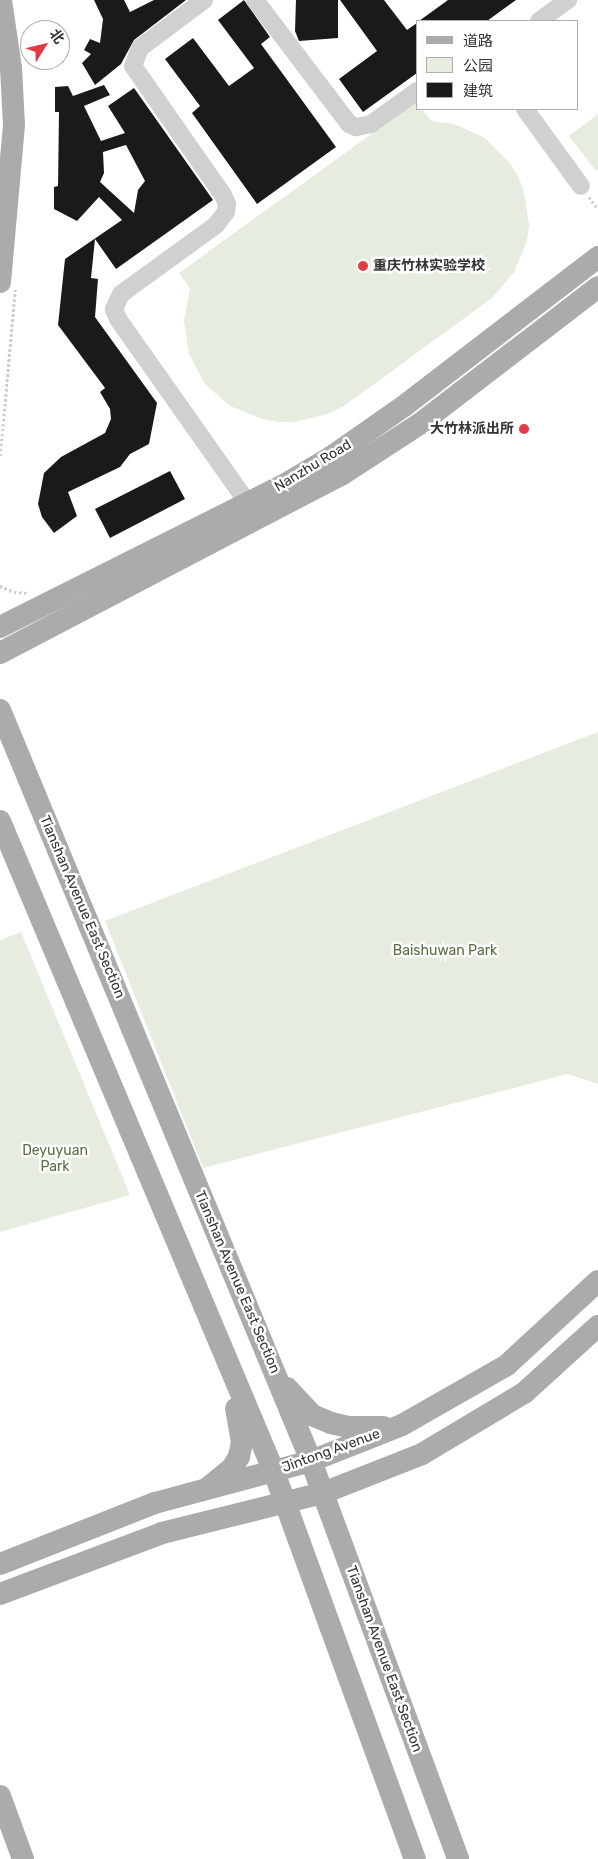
<!DOCTYPE html>
<html>
<head>
<meta charset="utf-8">
<style>
	body { margin:0 }
	#map { position:relative; width:598px; height:1859px; overflow:hidden; background:#fff; font-family:Rubik,"Noto Sans SC",sans-serif }
	div>[style] { position:absolute }
	[style*='--x'] { left:calc(var(--x)*1px); top:calc(var(--y)*1px); width:calc(var(--w)*1px); rotate:calc(var(--a)*1deg) }
	.green>* { inset:0; background:#e6ecdf }
	.building>* { inset:0; background:#1a1a1a }
	.path>* { height:2.5px; margin-top:-1.25px; transform-origin:0; background:repeating-linear-gradient(90deg,#cdcdcd 0 2.5px,transparent 0 5px) }
	.minor>* { height:18px; margin:-9px; padding:0 9px; transform-origin:9px; border-radius:9px; background:#d0d0d0 }
	.major>* { height:22px; margin:-11px; padding:0 11px; transform-origin:11px; border-radius:11px; background:#ababab }
	.dots>* { width:14px; height:14px; translate:-50% -50%; box-sizing:border-box; border:2px solid #fff; border-radius:50% }
	span { translate:-50% -50%; white-space:nowrap; text-align:center; line-height:1.15; -webkit-text-stroke:5px #fff; paint-order:stroke }
	.poi-label { font-size:14px; color:#333; font-weight:700 }
	.left { translate:0 -50%; text-align:left }
	.right { translate:-100% -50%; text-align:right }
	.street-label { font-size:14px; color:#333 }
	.park-label { font-size:14px; color:#56703f }
	.legend { position:absolute; left:416px; top:20px; width:162px; height:90px; box-sizing:border-box; background:#fff; border:1px solid #adadad; margin:0; padding:6px 9px; list-style:none; font-size:15px; color:#333 }
	.legend li { display:flex; align-items:center; gap:10px; height:25px }
	.legend b { width:25px; border:1px solid #adadad }
	.north { position:absolute; left:20px; top:20px; width:50px; height:50px; box-sizing:border-box; background:#fff; border:1px solid #adadad; border-radius:50%; rotate:54deg; font-size:14px; font-weight:700; line-height:20px; text-align:center; color:#333 }
	.north::after { content:''; display:block; margin:auto; width:18px; height:22px; background:#e63946; clip-path:polygon(50% 0,100% 100%,50% 72%,0 100%) }
</style>
</head>
<body>
<div id="map">
	<div class="green">
		<div style="clip-path:polygon(417px 101px,417px 109px,422px 109px,431px 121px,454px 124px,485px 138px,509px 162px,518px 176px,524px 192px,529px 225px,527px 241px,514px 272px,492px 298px,344px 406px,327px 414px,295px 422px,278px 422px,262px 419px,230px 406px,205px 384px,189px 354px,184px 321px,190px 288px,179px 273px)"></div>
		<div style="clip-path:polygon(598px 114px,598px 169px,596px 171px,569px 136px)"></div>
		<div style="clip-path:polygon(598px 732px,598px 1084px,568px 1074px,203px 1168px,105px 921px)"></div>
		<div style="clip-path:polygon(21px 932px,130px 1195px,0 1232px,0 940px)"></div>
	</div>
	<div class="building">
		<div style="clip-path:polygon(94px 0,124px 0,130px 12px,154px 0,186px 0,134px 40px,121px 64px,95px 85px,82px 63px,91px 54px,84px 50px,90px 39px,100px 43px,103px 19px)"></div>
		<div style="clip-path:polygon(244px 0,270px 37px,261px 44px,336px 147px,257px 204px,192px 113px,200px 106px,165px 59px,193px 38px,229px 86px,254px 68px,218px 20px)"></div>
		<div style="clip-path:polygon(296px 0,338px 0,338px 38px,299px 41px,295px 31px)"></div>
		<div style="clip-path:polygon(340px 0,384px 0,407px 30px,417px 23px,417px 73px,363px 112px,339px 79px,377px 51px)"></div>
		<div style="clip-path:polygon(448px 0,516px 0,487px 21px,419px 21px)"></div>
		<div style="clip-path:polygon(evenodd,104px 85px,110px 95px,84px 106px,101px 141px,125px 133px,108px 106px,134px 88px,213px 200px,116px 269px,95px 239px,91px 278px,98px 279px,95px 317px,157px 403px,149px 444px,130px 454px,120px 467px,68px 492px,77px 516px,54px 533px,42px 517px,38px 504px,44px 473px,61px 457px,105px 433px,111px 419px,110px 409px,100px 392px,105px 388px,58px 325px,65px 259px,122px 220px,99px 197px,77px 221px,54px 209px,54px 187px,58px 186px,59px 112px,55px 112px,55px 87px,68px 86px,73px 96px,104px 85px,126px 145px,145px 181px,138px 190px,134px 213px,100px 182px,104px 173px,103px 152px,126px 145px)"></div>
		<div style="clip-path:polygon(170px 471px,185px 499px,110px 538px,95px 509px)"></div>
	</div>
	<div class="path">
		<div style="--x:589;--y:197;--w:15;--a:53"></div>
		<div style="--x:0;--y:456;--w:167;--a:-84.8"></div>
		<div style="--x:0;--y:586;--w:15;--a:23"></div>
		<div style="--x:14;--y:592;--w:14;--a:4"></div>
	</div>
	<div class="minor">
		<div style="--x:204;--y:0;--w:80;--a:143.1"></div>
		<div style="--x:140;--y:48;--w:19;--a:111"></div>
		<div style="--x:133;--y:66;--w:157;--a:55.1"></div>
		<div style="--x:223;--y:195;--w:10;--a:66"></div>
		<div style="--x:227;--y:204;--w:8;--a:97"></div>
		<div style="--x:226;--y:212;--w:16;--a:128"></div>
		<div style="--x:216;--y:225;--w:117;--a:144"></div>
		<div style="--x:121;--y:294;--w:17;--a:115"></div>
		<div style="--x:114;--y:309;--w:11;--a:68"></div>
		<div style="--x:118;--y:319;--w:225;--a:54.8"></div>
		<div style="--x:255;--y:0;--w:156;--a:52.8"></div>
		<div style="--x:349;--y:124;--w:8;--a:23"></div>
		<div style="--x:356;--y:127;--w:15;--a:-11"></div>
		<div style="--x:371;--y:124;--w:57;--a:-35.7"></div>
		<div style="--x:539;--y:21;--w:36;--a:-36"></div>
		<div style="--x:525;--y:109;--w:95;--a:54"></div>
	</div>
	<div class="major">
		<div style="--x:0;--y:282;--w:158;--a:-84.9"></div>
		<div style="--x:14;--y:125;--w:57;--a:-93"></div>
		<div style="--x:11;--y:68;--w:69;--a:-98.4"></div>
		<div style="--x:0;--y:627;--w:323;--a:-26.6"></div>
		<div style="--x:289;--y:482;--w:49;--a:-30.8"></div>
		<div style="--x:331;--y:457;--w:89;--a:-34.9"></div>
		<div style="--x:404;--y:406;--w:245;--a:-37.5"></div>
		<div style="--x:0;--y:653;--w:385;--a:-27.6"></div>
		<div style="--x:341;--y:475;--w:95;--a:-33"></div>
		<div style="--x:421;--y:423;--w:223;--a:-37.5"></div>
		<div style="--x:0;--y:710;--w:813;--a:67.5"></div>
		<div style="--x:311;--y:1461;--w:424;--a:69.7"></div>
		<div style="--x:0;--y:821;--w:706;--a:67.17"></div>
		<div style="--x:274;--y:1472;--w:412;--a:70"></div>
		<div style="--x:287;--y:1388;--w:37;--a:47"></div>
		<div style="--x:312;--y:1415;--w:21;--a:23"></div>
		<div style="--x:331;--y:1423;--w:18;--a:13"></div>
		<div style="--x:349;--y:1427;--w:34;--a:0"></div>
		<div style="--x:210;--y:1486;--w:28;--a:-39"></div>
		<div style="--x:232;--y:1468;--w:13;--a:-58"></div>
		<div style="--x:239;--y:1457;--w:15;--a:-79"></div>
		<div style="--x:242;--y:1442;--w:34;--a:-100"></div>
		<div style="--x:0;--y:1564;--w:167;--a:-21.5"></div>
		<div style="--x:155;--y:1503;--w:162;--a:-15.1"></div>
		<div style="--x:311;--y:1461;--w:98;--a:-21.6"></div>
		<div style="--x:402;--y:1425;--w:121;--a:-29.7"></div>
		<div style="--x:507;--y:1365;--w:124;--a:-42.7"></div>
		<div style="--x:0;--y:1594;--w:173;--a:-20.6"></div>
		<div style="--x:162;--y:1533;--w:166;--a:-14"></div>
		<div style="--x:323;--y:1493;--w:106;--a:-21.5"></div>
		<div style="--x:422;--y:1454;--w:119;--a:-30.9"></div>
		<div style="--x:524;--y:1393;--w:100;--a:-42.2"></div>
		<div style="--x:0;--y:1796;--w:67;--a:69.9"></div>
	</div>
	<div class="dots">
		<div style="left:363px;top:266px;background:#e63946"></div>
		<div style="left:524px;top:429px;background:#e63946"></div>
	</div>
	<div class="poi-label">
		<span class="left" style="left:373px;top:266px">重庆竹林实验学校</span>
		<span class="right" style="left:514px;top:429px">大竹林派出所</span>
	</div>
	<div class="street-label">
		<span style="left:313px;top:466px;rotate:-31deg">Nanzhu Road</span>
		<span style="left:82px;top:907px;rotate:67deg">Tianshan Avenue East Section</span>
		<span style="left:237px;top:1282px;rotate:67deg">Tianshan Avenue East Section</span>
		<span style="left:331px;top:1451px;rotate:-20deg">Jintong Avenue</span>
		<span style="left:384px;top:1659px;rotate:70deg">Tianshan Avenue East Section</span>
	</div>
	<div class="park-label">
		<span style="left:445px;top:951px">Baishuwan Park</span>
		<span style="left:55px;top:1159px">Deyuyuan<br>Park</span>
	</div>
	<ul class="legend">
	<li><b style="height:6px;background:#ababab"></b>道路</li>
	<li><b style="height:14px;background:#e6ecdf"></b>公园</li>
	<li><b style="height:14px;background:#1a1a1a"></b>建筑</li>
	</ul>
	<div class="north">北</div>
</div>
</body>
</html>
